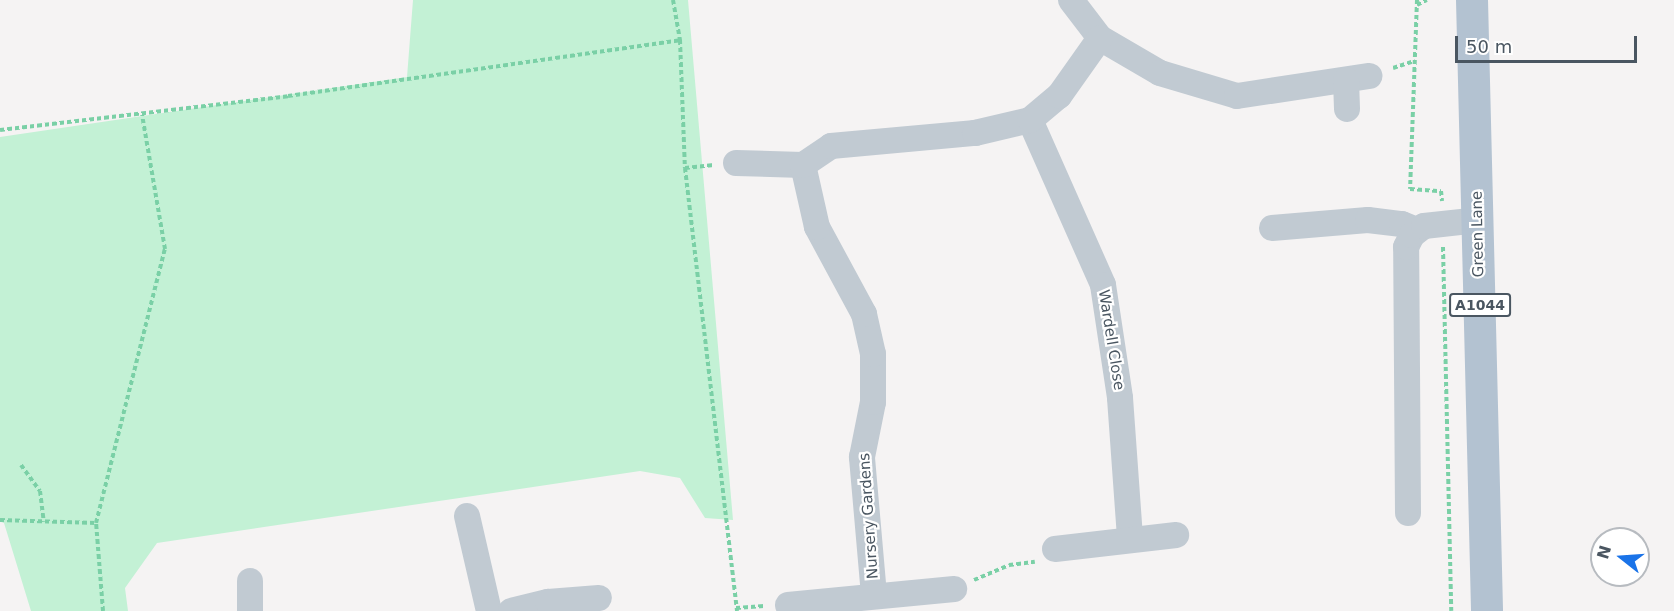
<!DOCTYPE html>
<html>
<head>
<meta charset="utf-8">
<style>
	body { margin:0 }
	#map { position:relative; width:1674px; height:611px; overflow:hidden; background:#f5f3f3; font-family:"DejaVu Sans",sans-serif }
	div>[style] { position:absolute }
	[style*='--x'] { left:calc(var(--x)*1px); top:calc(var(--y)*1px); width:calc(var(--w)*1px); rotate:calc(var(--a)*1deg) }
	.green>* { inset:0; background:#c3f1d5 }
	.path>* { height:4px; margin-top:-2px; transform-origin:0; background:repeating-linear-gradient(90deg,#7ad0a6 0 4.5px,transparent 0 7.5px) }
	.minor>* { height:26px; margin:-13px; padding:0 13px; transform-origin:13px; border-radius:13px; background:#c1cad2 }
	.major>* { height:32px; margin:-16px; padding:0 16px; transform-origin:16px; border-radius:16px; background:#b3c2d1 }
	span { translate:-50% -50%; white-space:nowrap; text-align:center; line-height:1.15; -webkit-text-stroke:4.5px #fff; paint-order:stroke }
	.shield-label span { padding:2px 4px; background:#fff; border:2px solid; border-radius:4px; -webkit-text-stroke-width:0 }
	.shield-label { font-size:14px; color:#4a5661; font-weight:700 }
	.street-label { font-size:15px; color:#4a5661 }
	.north { position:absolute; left:1590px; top:527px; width:60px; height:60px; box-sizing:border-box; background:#fff; border:2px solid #b7bbc0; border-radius:50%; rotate:287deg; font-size:16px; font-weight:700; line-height:24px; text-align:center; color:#4a5661 }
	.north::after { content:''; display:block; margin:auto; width:21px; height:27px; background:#1a73e8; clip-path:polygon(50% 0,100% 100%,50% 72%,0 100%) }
	.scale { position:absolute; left:1455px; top:36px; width:182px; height:27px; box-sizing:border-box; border:3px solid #4a5661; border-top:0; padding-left:8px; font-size:18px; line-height:21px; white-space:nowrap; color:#4a5661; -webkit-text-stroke:4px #fff; paint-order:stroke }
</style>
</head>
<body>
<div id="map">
	<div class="green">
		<div style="clip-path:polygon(413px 0,688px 0,733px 520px,705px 518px,680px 478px,640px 471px,157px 543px,125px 588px,128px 611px,31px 611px,4px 523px,0 521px,0 137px,407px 77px)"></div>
	</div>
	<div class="path">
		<div style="--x:673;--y:0;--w:41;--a:80.1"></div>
		<div style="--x:680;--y:40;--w:128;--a:87.8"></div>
		<div style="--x:685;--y:168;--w:446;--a:83.3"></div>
		<div style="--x:1417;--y:0;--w:189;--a:92.1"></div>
		<div style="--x:1410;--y:189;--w:31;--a:4"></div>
		<div style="--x:1441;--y:191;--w:10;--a:84"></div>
		<div style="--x:1417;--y:5;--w:11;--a:-27"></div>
		<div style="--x:1393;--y:68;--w:23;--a:-18"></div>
		<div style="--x:0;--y:130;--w:290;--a:-6.7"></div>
		<div style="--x:288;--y:96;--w:396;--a:-8.1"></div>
		<div style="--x:685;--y:168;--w:29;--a:-6"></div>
		<div style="--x:1443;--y:247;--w:364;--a:88.7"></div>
		<div style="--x:21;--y:465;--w:32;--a:54"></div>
		<div style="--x:40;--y:491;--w:31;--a:83"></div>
		<div style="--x:0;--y:520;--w:96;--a:1.8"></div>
		<div style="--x:974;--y:580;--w:38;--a:-23"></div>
		<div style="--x:1009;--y:565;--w:26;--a:-7"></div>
		<div style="--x:736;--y:608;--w:29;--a:-4"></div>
		<div style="--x:103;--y:611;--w:88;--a:-94.5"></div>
		<div style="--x:96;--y:523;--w:283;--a:-75.9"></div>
		<div style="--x:165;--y:249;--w:136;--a:-99.7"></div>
	</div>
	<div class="minor">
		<div style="--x:1071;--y:0;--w:48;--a:52.7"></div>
		<div style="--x:1100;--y:38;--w:69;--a:30.3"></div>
		<div style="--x:1160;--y:73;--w:80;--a:16.6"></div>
		<div style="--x:1237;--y:96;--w:134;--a:-8.6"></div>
		<div style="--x:1346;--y:80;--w:29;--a:88"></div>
		<div style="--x:1030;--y:120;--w:180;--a:66.1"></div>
		<div style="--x:1103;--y:285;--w:114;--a:81.4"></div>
		<div style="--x:1120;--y:398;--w:140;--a:85.9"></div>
		<div style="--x:736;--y:163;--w:67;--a:1.7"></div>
		<div style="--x:1272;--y:228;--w:96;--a:-4.8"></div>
		<div style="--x:1368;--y:220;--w:34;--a:7"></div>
		<div style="--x:1402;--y:224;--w:16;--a:22"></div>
		<div style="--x:1408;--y:513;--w:266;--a:-90.4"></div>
		<div style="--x:1406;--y:247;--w:13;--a:-63"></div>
		<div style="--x:1412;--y:235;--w:15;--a:-37"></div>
		<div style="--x:1424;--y:226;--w:54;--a:-6.3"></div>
		<div style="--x:467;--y:516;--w:98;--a:77"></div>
		<div style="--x:1055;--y:549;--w:122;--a:-6.6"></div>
		<div style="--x:874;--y:595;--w:139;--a:-95"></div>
		<div style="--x:862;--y:457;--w:56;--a:-78.7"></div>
		<div style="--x:873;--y:402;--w:48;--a:-90"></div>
		<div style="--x:873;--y:354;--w:41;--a:-102.7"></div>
		<div style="--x:864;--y:314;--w:99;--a:-118.4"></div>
		<div style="--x:817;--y:227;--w:64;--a:-102.7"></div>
		<div style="--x:803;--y:165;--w:34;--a:-34"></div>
		<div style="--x:831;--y:146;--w:145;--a:-5.2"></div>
		<div style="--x:975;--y:133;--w:57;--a:-13.3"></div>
		<div style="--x:1030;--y:120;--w:38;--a:-40"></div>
		<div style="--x:1059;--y:96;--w:71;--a:-54.7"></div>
		<div style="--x:788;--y:605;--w:167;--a:-5.5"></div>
		<div style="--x:250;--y:611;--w:30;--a:-90"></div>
		<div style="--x:511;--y:611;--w:38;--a:-14"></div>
		<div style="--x:548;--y:602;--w:51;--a:-4.5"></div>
	</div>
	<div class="major">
		<div style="--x:1472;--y:0;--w:611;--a:88.59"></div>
	</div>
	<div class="shield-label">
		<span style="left:1480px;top:305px">A1044</span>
	</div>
	<div class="street-label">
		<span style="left:1478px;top:234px;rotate:-91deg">Green Lane</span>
		<span style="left:1111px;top:340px;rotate:81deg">Wardell Close</span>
		<span style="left:869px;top:516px;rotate:-94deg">Nursery Gardens</span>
	</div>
	<div class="north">N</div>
	<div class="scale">50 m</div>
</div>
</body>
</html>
